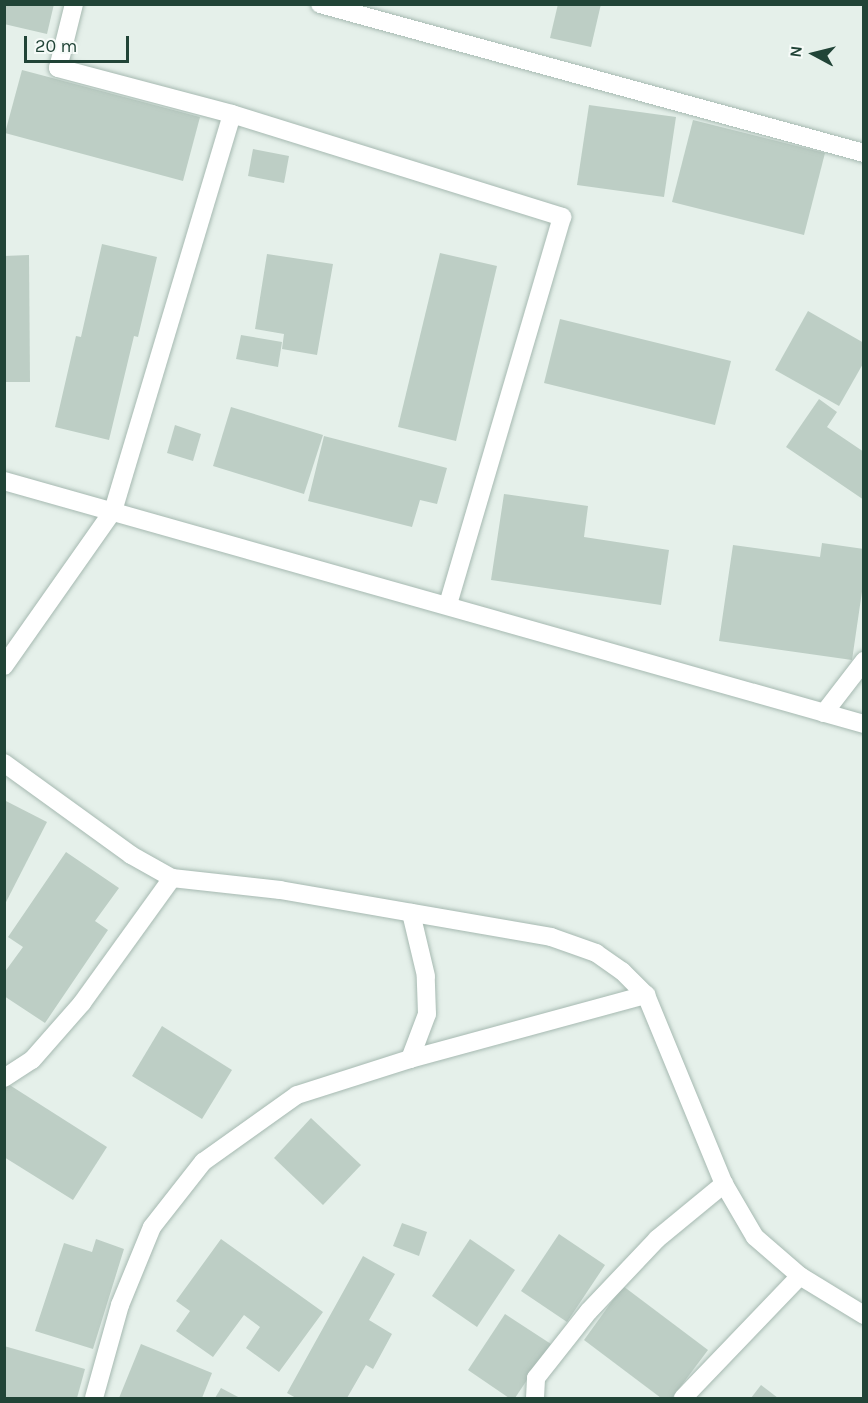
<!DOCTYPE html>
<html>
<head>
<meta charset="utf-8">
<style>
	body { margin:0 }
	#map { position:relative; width:868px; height:1403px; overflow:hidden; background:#e5f0ea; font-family:Karla,sans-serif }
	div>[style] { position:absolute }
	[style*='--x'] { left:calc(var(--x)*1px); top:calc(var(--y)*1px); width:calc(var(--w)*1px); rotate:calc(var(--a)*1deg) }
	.building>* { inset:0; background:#bdcec5 }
	.roads { filter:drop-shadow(0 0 2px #a6b9b1) drop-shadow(0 0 2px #a6b9b1) }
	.minor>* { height:18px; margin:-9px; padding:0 9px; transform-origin:9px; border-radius:9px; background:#fff }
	span { translate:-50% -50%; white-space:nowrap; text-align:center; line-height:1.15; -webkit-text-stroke:4.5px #f6fbf8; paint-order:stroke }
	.frame { position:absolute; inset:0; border:6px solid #214437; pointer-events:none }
	.north { position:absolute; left:784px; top:24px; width:60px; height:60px; -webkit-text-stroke:4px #f6fbf8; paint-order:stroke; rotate:277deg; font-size:16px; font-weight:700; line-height:24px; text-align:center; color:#214437 }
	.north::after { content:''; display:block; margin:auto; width:21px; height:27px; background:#214437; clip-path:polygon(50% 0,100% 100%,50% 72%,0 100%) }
	.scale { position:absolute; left:24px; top:36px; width:105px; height:27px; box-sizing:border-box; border:3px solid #214437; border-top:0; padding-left:8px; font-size:18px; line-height:21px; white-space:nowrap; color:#214437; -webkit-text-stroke:4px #f6fbf8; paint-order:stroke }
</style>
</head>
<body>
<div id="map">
	<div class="building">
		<div style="clip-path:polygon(4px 4px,54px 4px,47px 34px,4px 24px)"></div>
		<div style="clip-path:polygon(558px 4px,601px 4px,591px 47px,550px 38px)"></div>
		<div style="clip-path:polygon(22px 70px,200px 117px,183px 181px,5px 133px)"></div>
		<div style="clip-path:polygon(589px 105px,676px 117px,664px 197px,577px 185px)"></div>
		<div style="clip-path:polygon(693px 120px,825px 153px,804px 235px,672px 202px)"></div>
		<div style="clip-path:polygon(253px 149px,289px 156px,284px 183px,248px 176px)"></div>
		<div style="clip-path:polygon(102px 244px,157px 257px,138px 337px,134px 336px,109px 440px,55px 427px,76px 336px,81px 337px)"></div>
		<div style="clip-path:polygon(440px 253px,497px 266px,456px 441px,398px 427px)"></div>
		<div style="clip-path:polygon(267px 254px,333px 264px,317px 355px,282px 349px,284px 334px,255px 329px)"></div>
		<div style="clip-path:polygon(29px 255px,30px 382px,4px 382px,4px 256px)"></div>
		<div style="clip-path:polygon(808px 311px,864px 343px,864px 362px,839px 406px,775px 370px)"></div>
		<div style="clip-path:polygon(560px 319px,731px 361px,715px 425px,544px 383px)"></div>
		<div style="clip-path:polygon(241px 335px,282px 342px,278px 367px,236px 359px)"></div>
		<div style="clip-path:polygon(819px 399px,837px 412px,827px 427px,864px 452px,864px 500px,786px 447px)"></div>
		<div style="clip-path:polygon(231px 407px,323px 435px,304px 494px,213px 466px)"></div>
		<div style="clip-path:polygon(175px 425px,201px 434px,193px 461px,167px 453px)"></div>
		<div style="clip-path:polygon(324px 436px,447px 468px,437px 504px,420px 500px,412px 527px,308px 501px)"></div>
		<div style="clip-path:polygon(504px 494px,588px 506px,584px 537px,669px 550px,661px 605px,491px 580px)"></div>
		<div style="clip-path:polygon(822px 543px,864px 549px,864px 578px,852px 660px,719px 641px,733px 545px,820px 557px)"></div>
		<div style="clip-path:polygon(4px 800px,47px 822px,4px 906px)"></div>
		<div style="clip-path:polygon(66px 852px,119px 888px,95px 921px,108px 930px,45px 1023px,4px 996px,4px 973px,23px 947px,8px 937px)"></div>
		<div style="clip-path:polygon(162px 1026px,232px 1070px,202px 1119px,132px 1076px)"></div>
		<div style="clip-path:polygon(8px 1084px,107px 1147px,73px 1200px,4px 1157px,4px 1090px)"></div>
		<div style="clip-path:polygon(311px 1118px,361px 1165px,323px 1205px,274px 1158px)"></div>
		<div style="clip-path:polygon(402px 1223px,427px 1232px,419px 1256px,393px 1246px)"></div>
		<div style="clip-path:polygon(559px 1234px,605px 1265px,567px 1322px,521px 1291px)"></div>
		<div style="clip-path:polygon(96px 1239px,124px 1249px,93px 1349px,35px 1331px,64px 1243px,92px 1252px)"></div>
		<div style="clip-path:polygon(221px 1239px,323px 1312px,279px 1372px,246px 1348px,260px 1327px,244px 1315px,213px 1357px,176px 1331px,190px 1311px,176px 1301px)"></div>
		<div style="clip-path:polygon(470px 1239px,515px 1270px,477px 1327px,432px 1296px)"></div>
		<div style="clip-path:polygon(363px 1256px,395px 1274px,369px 1320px,392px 1334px,373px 1369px,366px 1365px,347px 1398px,296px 1398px,287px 1393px)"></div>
		<div style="clip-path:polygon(623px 1286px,708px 1350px,672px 1398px,661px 1398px,584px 1340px)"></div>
		<div style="clip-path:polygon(505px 1314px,551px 1344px,515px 1398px,509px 1398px,468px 1370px)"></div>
		<div style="clip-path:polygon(141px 1344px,212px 1373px,202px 1398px,119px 1398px)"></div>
		<div style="clip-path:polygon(4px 1346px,85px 1369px,77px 1398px,4px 1398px)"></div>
		<div style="clip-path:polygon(761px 1385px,778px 1398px,751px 1398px)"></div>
		<div style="clip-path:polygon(221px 1388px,240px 1398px,215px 1398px)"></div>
	</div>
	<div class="roads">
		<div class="minor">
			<div style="--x:74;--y:4;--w:66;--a:104"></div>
			<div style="--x:58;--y:68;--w:180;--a:14.8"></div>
			<div style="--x:232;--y:114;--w:346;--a:17.3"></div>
			<div style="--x:562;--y:217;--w:404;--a:106.4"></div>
			<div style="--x:320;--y:4;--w:564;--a:15.32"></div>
			<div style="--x:4;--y:481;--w:894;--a:15.78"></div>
			<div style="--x:4;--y:666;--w:189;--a:-54.9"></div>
			<div style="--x:113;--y:511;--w:414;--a:-73.3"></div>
			<div style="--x:824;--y:713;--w:66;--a:-52.4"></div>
			<div style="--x:4;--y:763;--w:157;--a:35.9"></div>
			<div style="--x:131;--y:855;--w:47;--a:29.3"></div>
			<div style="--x:172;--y:878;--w:109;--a:6.3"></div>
			<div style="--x:280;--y:890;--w:275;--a:9.8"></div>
			<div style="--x:551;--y:937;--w:48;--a:19.6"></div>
			<div style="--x:596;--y:953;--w:32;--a:35"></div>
			<div style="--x:622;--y:971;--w:34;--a:45"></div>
			<div style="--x:646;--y:995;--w:204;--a:67.6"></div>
			<div style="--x:724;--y:1184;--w:61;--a:59.7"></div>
			<div style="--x:755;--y:1237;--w:60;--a:40.9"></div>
			<div style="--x:800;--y:1276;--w:75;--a:31.4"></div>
			<div style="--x:410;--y:1059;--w:48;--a:-69.3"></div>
			<div style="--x:427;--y:1014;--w:38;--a:-92"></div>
			<div style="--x:426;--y:976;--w:65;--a:-103.4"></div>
			<div style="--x:4;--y:1078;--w:33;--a:-33"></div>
			<div style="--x:32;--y:1060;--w:76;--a:-48.7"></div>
			<div style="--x:82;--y:1003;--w:154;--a:-54.2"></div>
			<div style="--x:94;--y:1398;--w:97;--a:-74.4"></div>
			<div style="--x:120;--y:1305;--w:84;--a:-67.7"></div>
			<div style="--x:152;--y:1227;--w:83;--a:-51.9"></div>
			<div style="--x:203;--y:1162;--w:115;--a:-35.5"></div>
			<div style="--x:297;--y:1095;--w:119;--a:-17.7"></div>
			<div style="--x:410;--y:1059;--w:245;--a:-15.2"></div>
			<div style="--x:535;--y:1398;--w:20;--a:-87"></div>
			<div style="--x:536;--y:1378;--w:85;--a:-51.7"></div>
			<div style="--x:589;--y:1311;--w:99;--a:-46.6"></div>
			<div style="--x:657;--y:1239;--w:87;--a:-39.4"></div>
			<div style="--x:683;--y:1398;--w:169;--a:-46.2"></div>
		</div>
	</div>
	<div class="frame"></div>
	<div class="north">N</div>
	<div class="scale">20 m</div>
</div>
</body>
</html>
